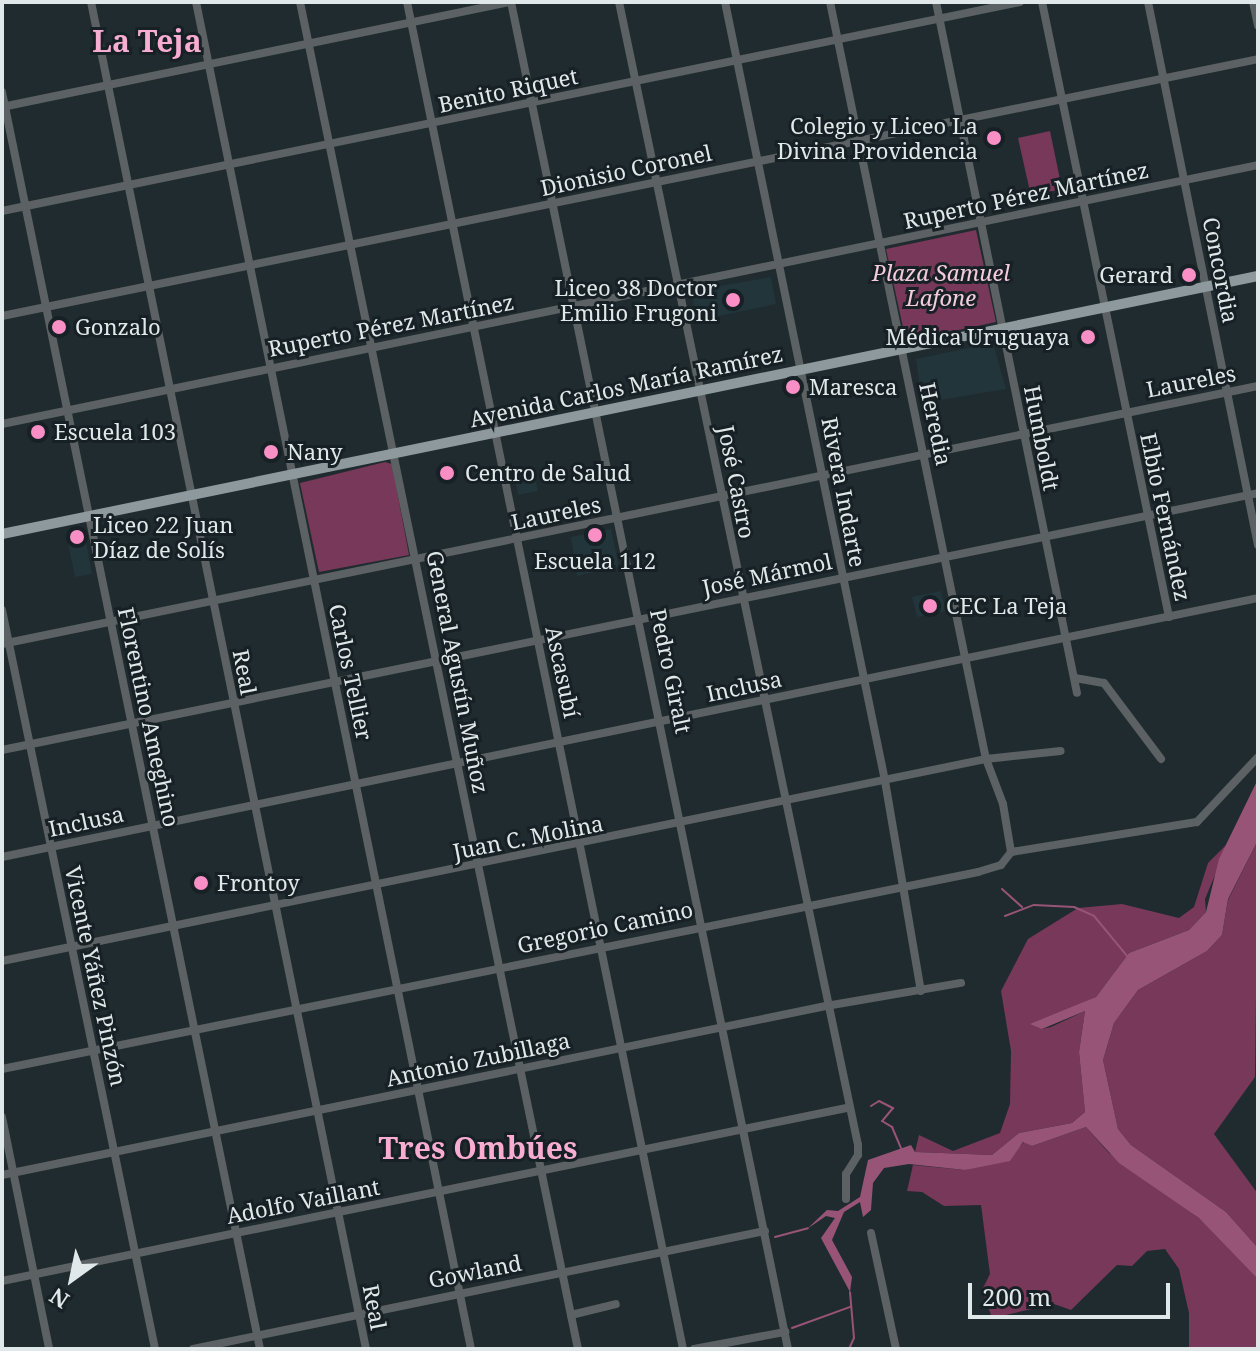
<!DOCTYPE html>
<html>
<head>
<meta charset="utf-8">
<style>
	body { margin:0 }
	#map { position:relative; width:1260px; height:1351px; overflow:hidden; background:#202b2f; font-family:"Noto Serif",serif }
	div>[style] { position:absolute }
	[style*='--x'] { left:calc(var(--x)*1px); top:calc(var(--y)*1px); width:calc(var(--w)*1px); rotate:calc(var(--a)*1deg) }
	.built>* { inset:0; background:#21353b }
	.green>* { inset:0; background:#773859 }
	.water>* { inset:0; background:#985477 }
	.stream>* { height:2px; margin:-1px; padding:0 1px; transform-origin:1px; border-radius:1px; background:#985477 }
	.minor>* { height:8px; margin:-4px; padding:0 4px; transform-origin:4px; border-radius:4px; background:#5c6163 }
	.major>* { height:10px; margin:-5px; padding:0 5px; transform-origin:5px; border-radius:5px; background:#8e999d }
	.dots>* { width:22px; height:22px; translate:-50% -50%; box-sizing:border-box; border:4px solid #172125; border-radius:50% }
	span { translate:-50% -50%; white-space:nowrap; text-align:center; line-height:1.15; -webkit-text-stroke:6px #172125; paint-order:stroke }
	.street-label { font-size:22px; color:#e1e8ea }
	.poi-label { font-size:22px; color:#e1e8ea }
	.right { translate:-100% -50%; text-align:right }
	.left { translate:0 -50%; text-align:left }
	.park-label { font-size:22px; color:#f5ccde; font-style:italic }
	.district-label { font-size:30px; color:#f8acd1; font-weight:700 }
	.frame { position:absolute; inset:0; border:4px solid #e1e8ea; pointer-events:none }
	.north { position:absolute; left:32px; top:1239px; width:80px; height:80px; -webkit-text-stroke:6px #172125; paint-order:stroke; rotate:213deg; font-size:22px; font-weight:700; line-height:32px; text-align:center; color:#e1e8ea }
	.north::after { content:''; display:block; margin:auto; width:28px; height:36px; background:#e1e8ea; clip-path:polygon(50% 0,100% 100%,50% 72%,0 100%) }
	.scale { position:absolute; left:968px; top:1283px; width:202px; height:36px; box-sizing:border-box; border:4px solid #e1e8ea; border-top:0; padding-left:10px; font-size:24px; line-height:28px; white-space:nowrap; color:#e1e8ea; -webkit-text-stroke:6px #172125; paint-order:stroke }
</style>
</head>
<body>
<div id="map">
	<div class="built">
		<div style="clip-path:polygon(771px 277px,776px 304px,695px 321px,692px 291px)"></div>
		<div style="clip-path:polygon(993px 343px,1006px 389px,922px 403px,916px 359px)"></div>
		<div style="clip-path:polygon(526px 478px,527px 484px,536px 482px,538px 491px,518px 495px,515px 480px)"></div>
		<div style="clip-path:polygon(611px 529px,619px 567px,577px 576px,571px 537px)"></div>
		<div style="clip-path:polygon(84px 530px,92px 574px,75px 577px,66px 534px)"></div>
		<div style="clip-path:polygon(941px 591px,946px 611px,917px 617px,912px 597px)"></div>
	</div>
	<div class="green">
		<div style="clip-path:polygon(1050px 131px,1062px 189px,1031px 196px,1018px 138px)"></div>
		<div style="clip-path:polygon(976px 230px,996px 322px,906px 341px,886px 249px)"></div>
		<div style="clip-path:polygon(385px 462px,392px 464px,409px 555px,319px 572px,300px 483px)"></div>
		<div style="clip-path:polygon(1258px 840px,1255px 1077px,1214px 1134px,1258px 1194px,1258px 1248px,1226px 1212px,1131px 1145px,1118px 1129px,1103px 1060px,1114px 1023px,1138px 990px,1207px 951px,1222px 935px,1228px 900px)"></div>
		<div style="clip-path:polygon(1229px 842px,1205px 899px,1206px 912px,1189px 930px,1129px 953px,1096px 997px,1040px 1023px,1042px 1029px,1051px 1027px,1085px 1011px,1079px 1052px,1085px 1112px,1072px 1123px,1019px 1133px,992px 1155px,915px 1152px,919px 1135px,953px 1151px,1000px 1133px,1010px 1104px,1011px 1051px,1001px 991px,1028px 939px,1078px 908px,1122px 904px,1179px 918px,1194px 907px,1208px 863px)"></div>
		<div style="clip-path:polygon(1086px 1127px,1109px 1153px,1199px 1218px,1243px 1258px,1258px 1279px,1258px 1349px,1189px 1349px,1189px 1313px,1179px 1269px,1165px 1249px,1147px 1251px,1132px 1266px,1117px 1265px,1071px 1310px,1054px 1304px,992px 1318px,982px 1290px,990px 1274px,981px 1205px,944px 1206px,922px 1192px,907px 1191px,913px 1165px,965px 1170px,1011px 1155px,1024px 1142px,1032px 1146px)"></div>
	</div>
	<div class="water">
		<div style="clip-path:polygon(1258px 779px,1258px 840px,1228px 899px,1222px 935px,1207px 951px,1138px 990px,1114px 1023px,1103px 1060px,1118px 1129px,1131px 1145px,1226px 1212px,1258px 1248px,1258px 1279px,1199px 1218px,1119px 1163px,1086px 1127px,1032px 1146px,1023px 1142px,1010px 1161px,965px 1170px,909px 1164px,884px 1168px,873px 1183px,871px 1210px,863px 1217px,860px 1202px,844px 1212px,832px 1240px,852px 1277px,850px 1292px,821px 1238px,835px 1218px,826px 1216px,807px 1229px,827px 1210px,838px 1211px,860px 1197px,868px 1160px,911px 1145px,915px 1152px,992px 1155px,1019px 1133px,1072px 1123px,1085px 1112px,1079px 1052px,1085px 1011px,1042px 1029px,1030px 1024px,1096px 997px,1129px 953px,1189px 930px,1206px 912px,1219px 859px)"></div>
	</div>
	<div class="stream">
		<div style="--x:1002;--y:889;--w:27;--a:42"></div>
		<div style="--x:1005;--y:916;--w:31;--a:-21"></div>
		<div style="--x:1034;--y:905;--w:40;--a:2.9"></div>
		<div style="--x:1074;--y:907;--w:22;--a:24"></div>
		<div style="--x:1094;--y:916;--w:53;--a:50.3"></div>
		<div style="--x:871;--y:1106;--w:9;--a:-32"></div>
		<div style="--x:879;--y:1101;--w:16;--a:27"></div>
		<div style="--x:893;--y:1108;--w:17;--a:130"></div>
		<div style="--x:882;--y:1121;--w:12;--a:31"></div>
		<div style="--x:892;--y:1127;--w:23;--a:67"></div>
		<div style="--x:775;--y:1237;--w:34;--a:-15"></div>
		<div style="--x:792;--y:1328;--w:62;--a:-19.9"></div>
		<div style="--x:849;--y:1349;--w:12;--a:-66"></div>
		<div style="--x:854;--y:1338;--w:46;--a:-95"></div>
	</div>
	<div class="minor">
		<div style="--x:91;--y:2;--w:1375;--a:78.46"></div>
		<div style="--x:196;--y:2;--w:1375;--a:78.46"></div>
		<div style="--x:300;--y:2;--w:1375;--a:78.34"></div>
		<div style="--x:407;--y:2;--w:1375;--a:78.42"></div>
		<div style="--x:511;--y:2;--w:1375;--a:78.38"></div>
		<div style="--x:619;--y:2;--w:1168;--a:78.19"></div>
		<div style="--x:858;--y:1145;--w:10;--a:90"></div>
		<div style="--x:858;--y:1155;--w:22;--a:122"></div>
		<div style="--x:846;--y:1174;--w:25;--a:90"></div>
		<div style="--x:725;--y:2;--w:795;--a:78.39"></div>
		<div style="--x:885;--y:781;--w:213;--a:80.3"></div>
		<div style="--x:830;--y:2;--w:773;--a:78.36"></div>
		<div style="--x:986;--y:759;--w:48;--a:69.3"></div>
		<div style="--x:1003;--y:804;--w:49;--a:80.5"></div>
		<div style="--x:936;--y:2;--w:705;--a:78.47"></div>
		<div style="--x:1042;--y:2;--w:628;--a:78.33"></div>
		<div style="--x:1148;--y:2;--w:554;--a:78.55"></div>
		<div style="--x:1253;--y:2;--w:24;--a:78"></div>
		<div style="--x:2;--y:92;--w:1283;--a:78.4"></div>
		<div style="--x:2;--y:107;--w:519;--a:-11.68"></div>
		<div style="--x:2;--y:211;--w:1039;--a:-11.6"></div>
		<div style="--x:2;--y:316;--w:1282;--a:-11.56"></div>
		<div style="--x:2;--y:424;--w:1282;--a:-11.65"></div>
		<div style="--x:2;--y:610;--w:755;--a:78.3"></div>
		<div style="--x:2;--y:644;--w:1282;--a:-11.61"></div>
		<div style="--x:1075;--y:678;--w:29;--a:10"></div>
		<div style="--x:1104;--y:683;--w:95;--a:53.1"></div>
		<div style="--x:2;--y:750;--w:1282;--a:-11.56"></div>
		<div style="--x:1011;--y:852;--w:188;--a:-9.2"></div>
		<div style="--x:1197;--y:822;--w:89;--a:-46.8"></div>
		<div style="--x:2;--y:857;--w:1282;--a:-11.65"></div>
		<div style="--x:2;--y:961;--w:1005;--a:-11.6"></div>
		<div style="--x:986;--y:759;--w:75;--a:-6.1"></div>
		<div style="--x:2;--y:1069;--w:996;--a:-11.41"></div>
		<div style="--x:978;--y:872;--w:24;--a:-17"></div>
		<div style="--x:1001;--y:865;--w:16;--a:-52"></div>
		<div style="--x:2;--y:1117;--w:237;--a:78.5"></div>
		<div style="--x:2;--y:1175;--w:841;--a:-11.59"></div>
		<div style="--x:826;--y:1006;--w:137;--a:-9.7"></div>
		<div style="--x:871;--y:1233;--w:119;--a:77.8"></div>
		<div style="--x:2;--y:1281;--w:862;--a:-11.58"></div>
		<div style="--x:571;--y:1315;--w:46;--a:-13.7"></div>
		<div style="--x:193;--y:1349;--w:584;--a:-11.66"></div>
		<div style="--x:694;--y:1349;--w:93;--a:-10.6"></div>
	</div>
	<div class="major">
		<div style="--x:2;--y:534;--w:1282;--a:-11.61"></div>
	</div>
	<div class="dots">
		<div style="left:994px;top:138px;background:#fa8fc6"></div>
		<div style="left:1189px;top:275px;background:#fa8fc6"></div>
		<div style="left:733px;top:300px;background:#fa8fc6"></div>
		<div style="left:59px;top:327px;background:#fa8fc6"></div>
		<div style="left:1088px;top:337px;background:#fa8fc6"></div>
		<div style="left:793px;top:387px;background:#fa8fc6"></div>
		<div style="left:38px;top:432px;background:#fa8fc6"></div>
		<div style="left:271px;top:452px;background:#fa8fc6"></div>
		<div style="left:447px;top:473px;background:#fa8fc6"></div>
		<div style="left:595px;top:535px;background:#fa8fc6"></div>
		<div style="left:77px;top:537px;background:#fa8fc6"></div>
		<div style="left:930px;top:606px;background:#fa8fc6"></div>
		<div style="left:201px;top:883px;background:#fa8fc6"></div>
	</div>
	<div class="street-label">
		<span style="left:508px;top:90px;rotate:-12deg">Benito Riquet</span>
		<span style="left:626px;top:170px;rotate:-12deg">Dionisio Coronel</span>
		<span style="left:1026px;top:195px;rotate:-12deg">Ruperto Pérez Martínez</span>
		<span style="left:1221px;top:270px;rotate:79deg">Concordia</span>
		<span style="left:391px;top:325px;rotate:-11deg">Ruperto Pérez Martínez</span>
		<span style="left:1191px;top:381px;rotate:-11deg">Laureles</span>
		<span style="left:626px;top:386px;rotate:-12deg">Avenida Carlos María Ramírez</span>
		<span style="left:936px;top:424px;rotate:78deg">Heredia</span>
		<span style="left:1042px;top:438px;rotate:79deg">Humboldt</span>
		<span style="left:737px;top:482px;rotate:79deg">José Castro</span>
		<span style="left:844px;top:492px;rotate:79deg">Rivera Indarte</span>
		<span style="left:556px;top:513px;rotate:-12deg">Laureles</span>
		<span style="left:1166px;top:517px;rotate:78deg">Elbio Fernández</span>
		<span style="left:767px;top:574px;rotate:-12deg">José Mármol</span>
		<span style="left:671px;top:671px;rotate:78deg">Pedro Giralt</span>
		<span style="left:245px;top:672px;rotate:79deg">Real</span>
		<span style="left:351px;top:672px;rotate:78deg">Carlos Tellier</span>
		<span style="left:458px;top:672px;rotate:79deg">General Agustín Muñoz</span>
		<span style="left:563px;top:672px;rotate:78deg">Ascasubí</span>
		<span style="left:744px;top:686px;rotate:-12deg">Inclusa</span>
		<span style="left:149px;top:717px;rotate:78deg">Florentino Ameghino</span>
		<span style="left:86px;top:821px;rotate:-12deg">Inclusa</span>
		<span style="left:528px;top:837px;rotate:-11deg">Juan C. Molina</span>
		<span style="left:605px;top:927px;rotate:-12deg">Gregorio Camino</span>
		<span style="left:96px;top:976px;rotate:78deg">Vicente Yáñez Pinzón</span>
		<span style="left:478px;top:1059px;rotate:-12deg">Antonio Zubillaga</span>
		<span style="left:303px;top:1201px;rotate:-11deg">Adolfo Vaillant</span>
		<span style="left:475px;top:1271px;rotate:-11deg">Gowland</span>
		<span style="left:375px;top:1307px;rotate:79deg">Real</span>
	</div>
	<div class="poi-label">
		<span class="right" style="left:978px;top:138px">Colegio y Liceo La<br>Divina Providencia</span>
		<span class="right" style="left:1173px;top:275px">Gerard</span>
		<span class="right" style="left:717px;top:300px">Liceo 38 Doctor<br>Emilio Frugoni</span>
		<span class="left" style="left:75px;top:327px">Gonzalo</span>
		<span class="right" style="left:1070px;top:337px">Médica Uruguaya</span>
		<span class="left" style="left:809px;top:387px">Maresca</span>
		<span class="left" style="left:54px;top:432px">Escuela 103</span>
		<span class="left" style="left:287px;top:452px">Nany</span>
		<span class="left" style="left:465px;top:473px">Centro de Salud</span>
		<span class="left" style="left:93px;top:537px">Liceo 22 Juan<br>Díaz de Solís</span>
		<span style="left:595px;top:561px">Escuela 112</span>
		<span class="left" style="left:946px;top:606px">CEC La Teja</span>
		<span class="left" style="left:217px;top:883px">Frontoy</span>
	</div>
	<div class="park-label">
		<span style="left:941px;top:285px">Plaza Samuel<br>Lafone</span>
	</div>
	<div class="district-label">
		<span style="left:147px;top:41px">La Teja</span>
		<span style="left:478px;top:1148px">Tres Ombúes</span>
	</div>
	<div class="frame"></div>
	<div class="north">N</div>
	<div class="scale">200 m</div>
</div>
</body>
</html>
